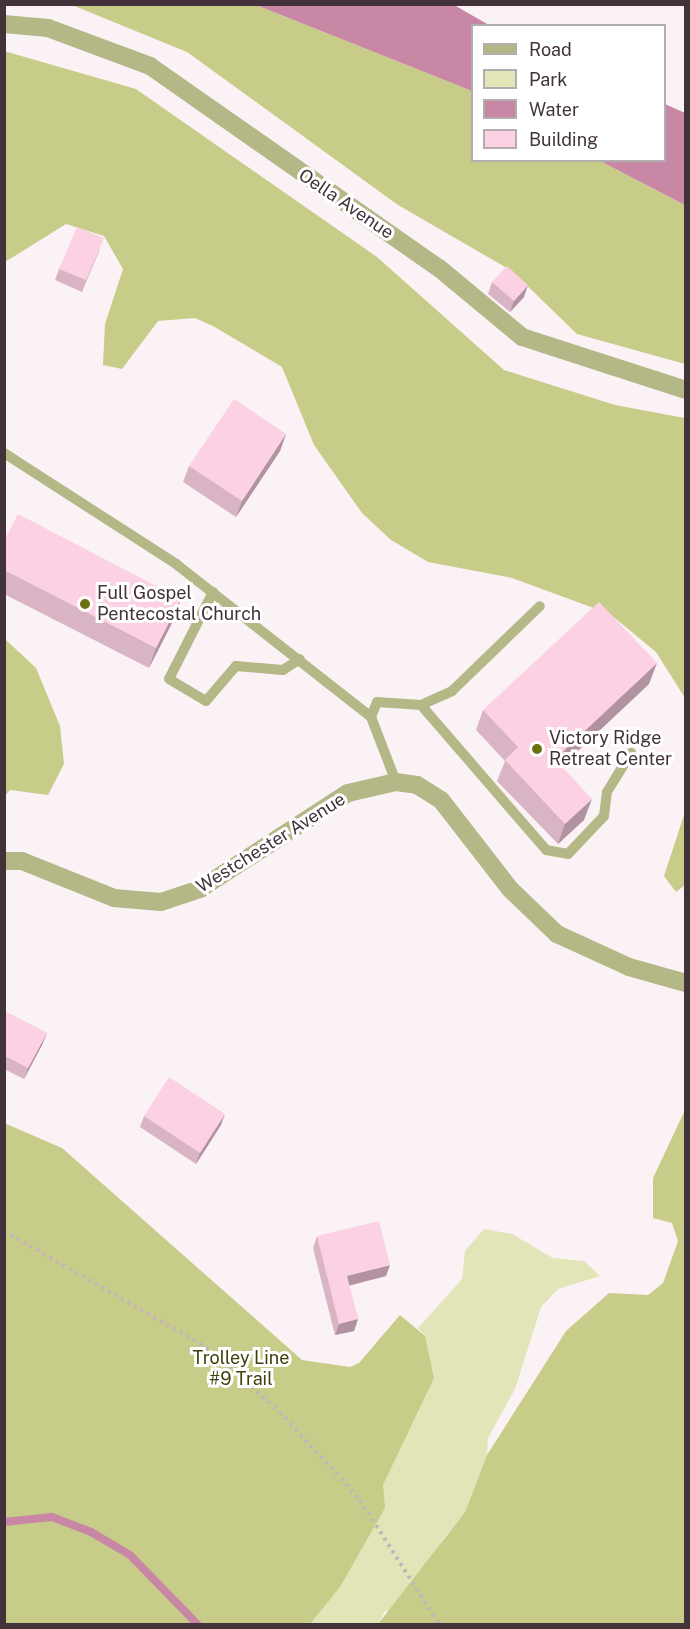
<!DOCTYPE html>
<html>
<head>
<meta charset="utf-8">
<style>
	body { margin:0 }
	#map { position:relative; width:690px; height:1629px; overflow:hidden; background:#faf2f5; font-family:"Public Sans",sans-serif }
	div>[style] { position:absolute }
	[style*='--x'] { left:calc(var(--x)*1px); top:calc(var(--y)*1px); width:calc(var(--w)*1px); rotate:calc(var(--a)*1deg) }
	.green>* { inset:0; background:#e2e5b7 }
	.forest>* { inset:0; background:#c8cc89 }
	.water>* { inset:0; background:#c887a5 }
	.stream>* { height:8px; margin:-4px; padding:0 4px; transform-origin:4px; border-radius:4px; background:#c887a5 }
	.path>* { height:4px; margin-top:-2px; transform-origin:0; background:repeating-linear-gradient(90deg,#c1b7bb 0 3px,transparent 0 7.5px) }
	.lane>* { height:10px; margin:-5px; padding:0 5px; transform-origin:5px; border-radius:5px; background:#b4b786 }
	.street>* { height:18px; margin:-9px; padding:0 9px; transform-origin:9px; border-radius:9px; background:#b4b786 }
	.wall>* { inset:0; background:#d9b4c4 }
	.shaded-wall>* { inset:0; background:#b092a0 }
	.building>* { inset:0; background:#fcd1e4 }
	.dots>* { width:16px; height:16px; translate:-50% -50%; box-sizing:border-box; border:3px solid #fff; border-radius:50% }
	span { translate:-50% -50%; white-space:nowrap; text-align:center; line-height:1.15; -webkit-text-stroke:6px #fff; paint-order:stroke }
	.street-label { font-size:18px; color:#42333a }
	.poi-label { font-size:18px; color:#42333a }
	.left { translate:0 -50%; text-align:left }
	.park-label { font-size:18px; color:#3f400c }
	.frame { position:absolute; inset:0; border:6px solid #42333a; pointer-events:none }
	.legend { position:absolute; left:471px; top:24px; width:195px; height:138px; box-sizing:border-box; background:#fff; border:2px solid #b3adb0; margin:0; padding:8px 10px; list-style:none; font-size:18px; color:#42333a }
	.legend li { display:flex; align-items:center; gap:12px; height:30px }
	.legend b { width:30px; border:2px solid #b3adb0 }
</style>
</head>
<body>
<div id="map">
	<div class="green">
		<div style="clip-path:polygon(484px 1229px,512px 1234px,553px 1258px,584px 1261px,600px 1276px,558px 1289px,541px 1307px,515px 1389px,488px 1438px,487px 1455px,465px 1512px,440px 1543px,478px 1603px,385px 1611px,378px 1624px,310px 1624px,362px 1549px,351px 1427px,425px 1336px,418px 1328px,462px 1279px,465px 1251px)"></div>
	</div>
	<div class="forest">
		<div style="clip-path:polygon(72px 5px,256px 5px,472px 91px,472px 160px,600px 161px,685px 205px,685px 364px,577px 334px,512px 271px,398px 205px,187px 52px)"></div>
		<div style="clip-path:polygon(4px 51px,136px 89px,377px 257px,504px 370px,615px 405px,685px 418px,685px 698px,656px 652px,610px 614px,512px 578px,428px 562px,391px 540px,362px 513px,314px 445px,282px 367px,213px 326px,195px 318px,158px 321px,122px 369px,103px 365px,105px 324px,123px 269px,104px 236px,66px 224px,5px 262px)"></div>
		<div style="clip-path:polygon(5px 639px,36px 668px,60px 726px,64px 764px,48px 795px,10px 790px,5px 796px)"></div>
		<div style="clip-path:polygon(685px 812px,685px 885px,676px 892px,664px 876px)"></div>
		<div style="clip-path:polygon(685px 1110px,685px 1624px,378px 1624px,465px 1512px,487px 1455px,566px 1331px,609px 1293px,648px 1295px,663px 1283px,678px 1241px,672px 1223px,653px 1218px,653px 1178px)"></div>
		<div style="clip-path:polygon(4px 1123px,62px 1148px,302px 1360px,350px 1367px,359px 1363px,400px 1315px,425px 1336px,434px 1378px,383px 1485px,385px 1508px,340px 1587px,310px 1624px,5px 1624px)"></div>
	</div>
	<div class="water">
		<div style="clip-path:polygon(256px 5px,454px 5px,489px 25px,472px 26px,472px 91px)"></div>
		<div style="clip-path:polygon(665px 104px,685px 113px,685px 205px,600px 161px,664px 160px)"></div>
	</div>
	<div class="stream">
		<div style="--x:4;--y:1522;--w:48;--a:-5.9"></div>
		<div style="--x:52;--y:1517;--w:42;--a:21"></div>
		<div style="--x:91;--y:1532;--w:45;--a:30.5"></div>
		<div style="--x:130;--y:1555;--w:96;--a:45.8"></div>
	</div>
	<div class="path">
		<div style="--x:4;--y:1231;--w:233;--a:29.9"></div>
		<div style="--x:206;--y:1347;--w:98;--a:41.3"></div>
		<div style="--x:280;--y:1412;--w:119;--a:47.7"></div>
		<div style="--x:360;--y:1500;--w:147;--a:57.5"></div>
	</div>
	<div class="lane">
		<div style="--x:4;--y:453;--w:205;--a:32.8"></div>
		<div style="--x:176;--y:564;--w:248;--a:38.1"></div>
		<div style="--x:213;--y:592;--w:97;--a:116.8"></div>
		<div style="--x:169;--y:679;--w:43;--a:30.7"></div>
		<div style="--x:206;--y:701;--w:46;--a:-49.4"></div>
		<div style="--x:236;--y:666;--w:47;--a:4.9"></div>
		<div style="--x:283;--y:670;--w:20;--a:-33"></div>
		<div style="--x:421;--y:705;--w:191;--a:49.2"></div>
		<div style="--x:546;--y:850;--w:22;--a:10"></div>
		<div style="--x:568;--y:854;--w:52;--a:-46.5"></div>
		<div style="--x:604;--y:816;--w:24;--a:-83"></div>
		<div style="--x:607;--y:792;--w:46;--a:-58.4"></div>
		<div style="--x:396;--y:782;--w:70;--a:-111"></div>
		<div style="--x:371;--y:717;--w:16;--a:-68"></div>
		<div style="--x:377;--y:702;--w:44;--a:3.9"></div>
		<div style="--x:421;--y:705;--w:34;--a:-24"></div>
		<div style="--x:452;--y:691;--w:122;--a:-44"></div>
	</div>
	<div class="street">
		<div style="--x:4;--y:24;--w:44;--a:5.2"></div>
		<div style="--x:48;--y:28;--w:109;--a:20.4"></div>
		<div style="--x:150;--y:66;--w:353;--a:35"></div>
		<div style="--x:439;--y:268;--w:108;--a:39.7"></div>
		<div style="--x:522;--y:337;--w:172;--a:17.9"></div>
		<div style="--x:4;--y:861;--w:18;--a:0"></div>
		<div style="--x:22;--y:861;--w:99;--a:21.9"></div>
		<div style="--x:114;--y:898;--w:47;--a:4.9"></div>
		<div style="--x:161;--y:902;--w:41;--a:-18.4"></div>
		<div style="--x:200;--y:889;--w:176;--a:-33"></div>
		<div style="--x:348;--y:793;--w:49;--a:-12.9"></div>
		<div style="--x:396;--y:782;--w:21;--a:8"></div>
		<div style="--x:417;--y:785;--w:28;--a:32"></div>
		<div style="--x:441;--y:800;--w:113;--a:52.2"></div>
		<div style="--x:510;--y:889;--w:65;--a:43.8"></div>
		<div style="--x:557;--y:934;--w:79;--a:24.6"></div>
		<div style="--x:629;--y:967;--w:59;--a:15.7"></div>
	</div>
	<div class="wall">
		<div style="clip-path:polygon(100px 249px,82px 292px,55px 280px,59px 269px)"></div>
		<div style="clip-path:polygon(492px 282px,524px 297px,510px 312px,488px 294px)"></div>
		<div style="clip-path:polygon(286px 434px,280px 451px,236px 517px,183px 482px,189px 466px)"></div>
		<div style="clip-path:polygon(4px 541px,181px 599px,174px 619px,149px 668px,4px 594px)"></div>
		<div style="clip-path:polygon(649px 684px,561px 766px,584px 820px,558px 844px,497px 781px,505px 761px,476px 730px,483px 710px)"></div>
		<div style="clip-path:polygon(4px 1011px,47px 1033px,42px 1045px,24px 1079px,4px 1069px)"></div>
		<div style="clip-path:polygon(144px 1116px,221px 1125px,196px 1164px,140px 1127px)"></div>
		<div style="clip-path:polygon(317px 1236px,386px 1276px,349px 1286px,358px 1319px,354px 1331px,335px 1335px,313px 1248px)"></div>
	</div>
	<div class="shaded-wall">
		<div style="clip-path:polygon(528px 285px,524px 297px,510px 312px,514px 301px)"></div>
		<div style="clip-path:polygon(286px 434px,280px 451px,236px 517px,242px 501px)"></div>
		<div style="clip-path:polygon(181px 599px,174px 619px,149px 668px,156px 648px)"></div>
		<div style="clip-path:polygon(657px 663px,649px 684px,547px 780px,555px 759px)"></div>
		<div style="clip-path:polygon(592px 799px,584px 820px,558px 844px,565px 824px)"></div>
		<div style="clip-path:polygon(47px 1033px,42px 1045px,24px 1079px,28px 1068px)"></div>
		<div style="clip-path:polygon(225px 1114px,221px 1125px,196px 1164px,200px 1153px)"></div>
		<div style="clip-path:polygon(390px 1265px,386px 1276px,342px 1287px,347px 1276px)"></div>
		<div style="clip-path:polygon(358px 1319px,354px 1331px,335px 1335px,339px 1324px)"></div>
	</div>
	<div class="building">
		<div style="clip-path:polygon(77px 227px,104px 238px,86px 280px,59px 269px)"></div>
		<div style="clip-path:polygon(507px 266px,528px 285px,514px 301px,492px 282px)"></div>
		<div style="clip-path:polygon(234px 399px,286px 434px,242px 501px,189px 466px)"></div>
		<div style="clip-path:polygon(18px 514px,181px 599px,156px 648px,4px 570px,4px 541px)"></div>
		<div style="clip-path:polygon(599px 602px,657px 663px,555px 759px,592px 799px,565px 824px,505px 760px,518px 747px,483px 710px)"></div>
		<div style="clip-path:polygon(4px 1011px,47px 1033px,28px 1068px,5px 1056px,4px 1058px)"></div>
		<div style="clip-path:polygon(169px 1077px,225px 1114px,200px 1153px,144px 1116px)"></div>
		<div style="clip-path:polygon(379px 1221px,390px 1265px,347px 1276px,358px 1319px,339px 1324px,317px 1236px)"></div>
	</div>
	<div class="dots">
		<div style="left:85px;top:604px;background:#6d6f13"></div>
		<div style="left:537px;top:749px;background:#6d6f13"></div>
	</div>
	<div class="street-label">
		<span style="left:346px;top:204px;rotate:34deg">Oella Avenue</span>
		<span style="left:271px;top:843px;rotate:-32deg">Westchester Avenue</span>
	</div>
	<div class="poi-label">
		<span class="left" style="left:97px;top:604px">Full Gospel<br>Pentecostal Church</span>
		<span class="left" style="left:549px;top:749px">Victory Ridge<br>Retreat Center</span>
	</div>
	<div class="park-label">
		<span style="left:241px;top:1369px">Trolley Line<br>#9 Trail</span>
	</div>
	<div class="frame"></div>
	<ul class="legend">
	<li><b style="height:8px;background:#b4b786"></b>Road</li>
	<li><b style="height:16px;background:#e2e5b7"></b>Park</li>
	<li><b style="height:16px;background:#c887a5"></b>Water</li>
	<li><b style="height:16px;background:#fcd1e4"></b>Building</li>
	</ul>
</div>
</body>
</html>
